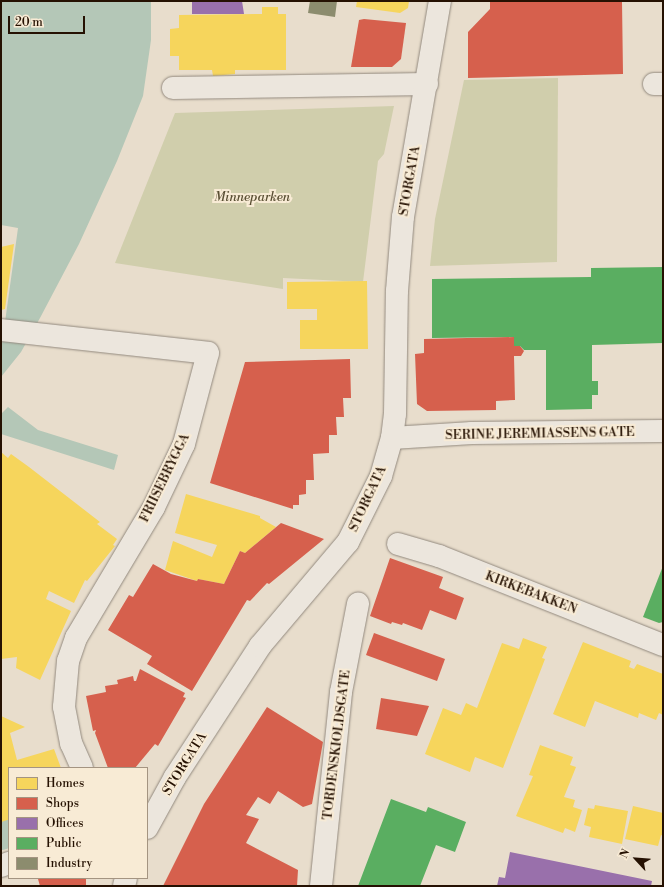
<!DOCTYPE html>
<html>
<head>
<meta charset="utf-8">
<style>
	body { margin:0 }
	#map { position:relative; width:664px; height:887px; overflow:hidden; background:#e8ddcc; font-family:"Libre Bodoni",serif }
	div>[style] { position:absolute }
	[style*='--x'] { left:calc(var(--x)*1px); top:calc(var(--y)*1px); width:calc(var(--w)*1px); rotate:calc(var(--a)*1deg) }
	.green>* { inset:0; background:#d0ceac }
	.water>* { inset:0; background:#b4c7b7 }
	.homes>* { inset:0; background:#f6d55c }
	.shops>* { inset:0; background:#d6604d }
	.offices>* { inset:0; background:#9970ab }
	.public>* { inset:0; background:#5aae61 }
	.industry>* { inset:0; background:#8c8c6e }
	.canal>* { height:27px; margin:-13.5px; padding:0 13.5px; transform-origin:13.5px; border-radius:13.5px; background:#b4c7b7 }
	.roads { filter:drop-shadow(0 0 1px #92897e) drop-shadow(0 0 1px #92897e) }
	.street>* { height:22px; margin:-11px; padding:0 11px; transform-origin:11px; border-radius:11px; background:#ece6dd }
	.secondary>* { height:22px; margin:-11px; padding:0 11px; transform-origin:11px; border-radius:11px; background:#ece6dd }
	span { translate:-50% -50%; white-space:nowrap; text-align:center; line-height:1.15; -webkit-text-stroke:4px #f8ebd5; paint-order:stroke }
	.street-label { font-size:13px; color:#251102 }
	.park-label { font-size:13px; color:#5a4f34; font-style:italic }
	.frame { position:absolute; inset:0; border:2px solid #251102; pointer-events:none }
	.legend { position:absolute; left:8px; top:767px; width:140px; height:112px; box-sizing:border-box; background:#f8ebd5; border:1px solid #a49481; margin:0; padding:5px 7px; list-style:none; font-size:12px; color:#251102 }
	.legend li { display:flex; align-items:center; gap:8px; height:20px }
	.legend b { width:20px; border:1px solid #a49481 }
	.north { position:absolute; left:616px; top:839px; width:40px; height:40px; -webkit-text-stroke:3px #f8ebd5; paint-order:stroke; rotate:296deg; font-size:11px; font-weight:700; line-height:16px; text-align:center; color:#251102 }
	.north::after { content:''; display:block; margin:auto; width:14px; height:18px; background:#251102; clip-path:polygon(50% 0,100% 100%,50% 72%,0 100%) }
	.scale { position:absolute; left:8px; top:16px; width:77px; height:18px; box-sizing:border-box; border:2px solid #251102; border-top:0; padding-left:5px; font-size:12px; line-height:14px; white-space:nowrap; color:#251102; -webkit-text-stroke:3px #f8ebd5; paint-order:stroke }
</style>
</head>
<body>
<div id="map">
	<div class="green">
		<div style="clip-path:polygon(558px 78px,557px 262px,430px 266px,435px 219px,464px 80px)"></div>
		<div style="clip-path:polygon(394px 106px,384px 154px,378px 161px,363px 282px,283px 278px,283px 289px,115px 263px,175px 113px)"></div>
	</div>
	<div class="water">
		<div style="clip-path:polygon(1px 1px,151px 1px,151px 40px,143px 96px,117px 161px,79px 244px,40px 318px,21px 352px,1px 377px,1px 351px,18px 228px,1px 225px)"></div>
		<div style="clip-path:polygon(8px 407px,38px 430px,118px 455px,114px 470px,1px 434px,1px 414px)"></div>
	</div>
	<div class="homes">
		<div style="clip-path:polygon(357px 1px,409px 1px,408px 8px,400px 13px,356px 7px)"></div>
		<div style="clip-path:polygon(262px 7px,278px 7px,278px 14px,286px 14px,286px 70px,235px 70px,235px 74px,213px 76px,212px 70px,179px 70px,179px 56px,170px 56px,170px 29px,179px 28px,179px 15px,262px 14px)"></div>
		<div style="clip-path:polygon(14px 244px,5px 309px,1px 310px,1px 247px)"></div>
		<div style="clip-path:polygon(367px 281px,368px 349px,300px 349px,300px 320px,317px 320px,317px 309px,287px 309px,287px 282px)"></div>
		<div style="clip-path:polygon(1px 452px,8px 458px,11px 454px,29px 467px,100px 522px,97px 524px,117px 539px,113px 545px,115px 546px,87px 581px,85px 580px,74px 603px,49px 591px,46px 599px,71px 611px,40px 680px,16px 668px,17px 657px,1px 659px)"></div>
		<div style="clip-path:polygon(186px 494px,260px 516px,260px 518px,276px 527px,245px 553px,240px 551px,224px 584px,198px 579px,197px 581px,165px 570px,173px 541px,212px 557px,217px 545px,175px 533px)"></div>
		<div style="clip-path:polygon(523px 638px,547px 647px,542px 658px,545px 659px,503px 768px,475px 757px,470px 772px,425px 754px,443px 708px,461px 715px,466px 703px,477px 708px,502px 643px,519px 649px)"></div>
		<div style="clip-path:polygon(583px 642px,631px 661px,629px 667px,634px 669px,637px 664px,663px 674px,663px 715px,659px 713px,656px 720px,639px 713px,638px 718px,595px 701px,585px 727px,553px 714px)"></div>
		<div style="clip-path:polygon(1px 716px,25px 727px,10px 733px,17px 760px,54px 749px,61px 768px,9px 768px,9px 825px,1px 828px)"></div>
		<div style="clip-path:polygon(540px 745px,573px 757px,570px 765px,576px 767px,564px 797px,575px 800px,573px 807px,582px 810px,575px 832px,565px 828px,563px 833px,516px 816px,533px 776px,529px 775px)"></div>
		<div style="clip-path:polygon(595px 805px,628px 811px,622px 844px,589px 837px,591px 827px,584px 825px,588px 808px,594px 809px)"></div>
		<div style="clip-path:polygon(633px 806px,663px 813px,663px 836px,661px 835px,658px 846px,625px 839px)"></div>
	</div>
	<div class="shops">
		<div style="clip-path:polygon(490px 1px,622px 1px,623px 74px,468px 78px,468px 32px,490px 9px)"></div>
		<div style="clip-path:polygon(364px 19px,406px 23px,401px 59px,392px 67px,351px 67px,359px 20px)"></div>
		<div style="clip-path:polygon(514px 337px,514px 346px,520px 346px,524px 351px,521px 356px,514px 356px,515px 400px,496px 401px,496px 410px,427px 411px,417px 404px,415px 354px,424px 353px,424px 339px)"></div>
		<div style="clip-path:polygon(350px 359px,351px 398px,343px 398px,344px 417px,336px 417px,337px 435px,329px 435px,329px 453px,313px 454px,314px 480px,306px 480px,306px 494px,299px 495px,299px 505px,293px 505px,293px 509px,210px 483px,245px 362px)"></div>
		<div style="clip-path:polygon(281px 523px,324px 539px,269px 584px,267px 583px,250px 601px,247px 600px,192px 691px,147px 664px,152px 656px,108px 630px,129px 595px,133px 597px,153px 564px,171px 574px,197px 581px,198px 579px,224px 584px,240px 551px,245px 553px)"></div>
		<div style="clip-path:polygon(390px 558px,443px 577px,439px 588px,464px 598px,456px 620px,430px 610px,422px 630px,403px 623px,402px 625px,392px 622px,391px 624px,370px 616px)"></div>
		<div style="clip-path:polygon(374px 633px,445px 659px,437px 681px,366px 655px)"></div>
		<div style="clip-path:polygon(140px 669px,185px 693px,183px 697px,186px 698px,158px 746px,155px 744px,135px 768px,108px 768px,95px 733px,96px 730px,93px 731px,86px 696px,106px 692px,105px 686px,118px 684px,117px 680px,133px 676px,134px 681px,136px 681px)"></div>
		<div style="clip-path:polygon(381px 698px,429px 706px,417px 736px,376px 729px)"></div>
		<div style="clip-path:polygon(267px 707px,323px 742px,312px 804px,303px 807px,278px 791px,270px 804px,258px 797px,246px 815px,259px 819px,246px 843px,298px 870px,297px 886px,163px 886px,204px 804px)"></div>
		<div style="clip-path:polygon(40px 878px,86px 878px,86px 886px,40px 886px,38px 879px)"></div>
	</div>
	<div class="offices">
		<div style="clip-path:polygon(192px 1px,242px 1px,244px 14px,192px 14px)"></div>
		<div style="clip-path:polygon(510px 852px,652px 881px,651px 886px,497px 886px,499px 877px,505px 878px)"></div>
	</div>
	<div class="public">
		<div style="clip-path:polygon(663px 267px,663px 343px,592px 345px,592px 381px,598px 381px,598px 395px,592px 395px,592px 409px,546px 410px,546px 350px,524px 350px,520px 346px,514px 346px,514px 337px,432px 338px,432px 279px,591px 277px,591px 268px)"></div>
		<div style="clip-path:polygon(663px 566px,663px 622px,659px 623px,643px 617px)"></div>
		<div style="clip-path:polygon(391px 799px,426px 812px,428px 807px,466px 822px,455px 852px,436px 845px,420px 886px,358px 886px)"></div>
	</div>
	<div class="industry">
		<div style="clip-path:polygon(310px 1px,337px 1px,335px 17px,308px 13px)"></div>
	</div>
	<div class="canal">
		<div style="--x:1;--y:836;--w:9;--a:-21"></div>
	</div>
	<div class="roads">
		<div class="street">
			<div style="--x:654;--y:84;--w:9;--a:0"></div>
			<div style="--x:173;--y:88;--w:254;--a:-0.9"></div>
			<div style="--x:1;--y:330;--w:208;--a:6.3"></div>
			<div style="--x:208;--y:353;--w:94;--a:104.8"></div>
			<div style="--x:184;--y:444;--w:70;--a:115.5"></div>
			<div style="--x:154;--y:507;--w:152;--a:120.8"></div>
			<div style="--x:76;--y:638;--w:24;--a:109"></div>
			<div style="--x:68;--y:661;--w:46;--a:95"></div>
			<div style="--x:64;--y:707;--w:37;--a:79"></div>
			<div style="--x:71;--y:743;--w:27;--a:66"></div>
			<div style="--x:398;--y:544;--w:43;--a:16.3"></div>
			<div style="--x:439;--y:556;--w:241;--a:21.7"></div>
			<div style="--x:321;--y:886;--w:195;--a:-84.1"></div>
			<div style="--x:341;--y:692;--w:90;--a:-79.1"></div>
		</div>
		<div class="secondary">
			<div style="--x:392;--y:438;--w:80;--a:-3.6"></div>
			<div style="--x:472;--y:433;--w:191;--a:-0.6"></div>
			<div style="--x:147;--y:828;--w:58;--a:-61.2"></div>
			<div style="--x:175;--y:777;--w:156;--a:-57"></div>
			<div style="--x:260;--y:646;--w:136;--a:-49.8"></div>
			<div style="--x:348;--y:542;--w:74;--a:-63.4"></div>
			<div style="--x:381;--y:476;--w:40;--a:-74"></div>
			<div style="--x:392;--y:438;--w:24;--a:-83"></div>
			<div style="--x:395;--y:414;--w:123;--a:-89.1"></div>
			<div style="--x:397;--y:291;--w:74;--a:-85.4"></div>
			<div style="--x:403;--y:217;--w:219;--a:-80.3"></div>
			<div style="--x:1;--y:866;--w:9;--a:-21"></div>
			<div style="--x:124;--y:886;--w:8;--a:-76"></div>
		</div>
	</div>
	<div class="street-label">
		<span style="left:410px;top:181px;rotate:-80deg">STORGATA</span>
		<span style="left:540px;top:434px;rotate:-1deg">SERINE JEREMIASSENS GATE</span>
		<span style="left:165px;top:478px;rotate:-64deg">FRIISEBRYGGA</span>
		<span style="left:368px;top:499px;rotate:-65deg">STORGATA</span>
		<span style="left:531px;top:593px;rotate:21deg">KIRKEBAKKEN</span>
		<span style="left:337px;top:745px;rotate:-83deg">TORDENSKIOLDSGATE</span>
		<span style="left:185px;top:764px;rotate:-58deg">STORGATA</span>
	</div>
	<div class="park-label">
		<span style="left:252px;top:197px">Minneparken</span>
	</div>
	<div class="frame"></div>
	<ul class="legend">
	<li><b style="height:11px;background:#f6d55c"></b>Homes</li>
	<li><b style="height:11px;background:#d6604d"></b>Shops</li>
	<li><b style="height:11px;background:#9970ab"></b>Offices</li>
	<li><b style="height:11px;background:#5aae61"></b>Public</li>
	<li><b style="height:11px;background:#8c8c6e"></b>Industry</li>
	</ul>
	<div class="north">N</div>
	<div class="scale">20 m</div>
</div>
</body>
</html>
